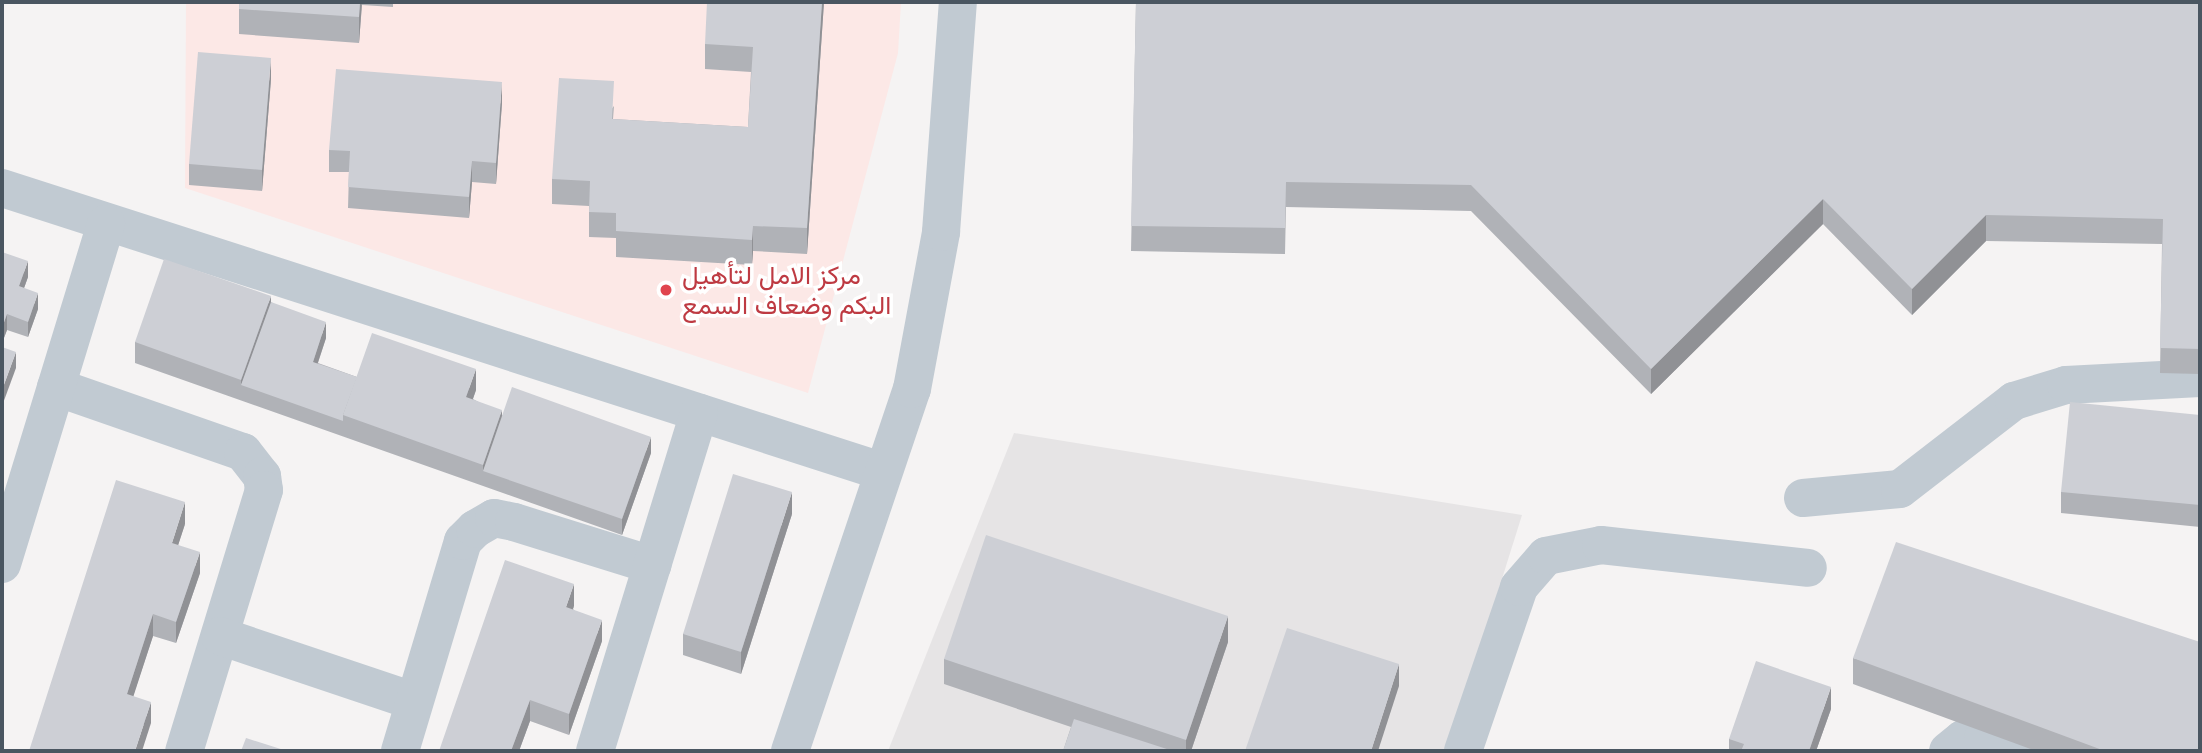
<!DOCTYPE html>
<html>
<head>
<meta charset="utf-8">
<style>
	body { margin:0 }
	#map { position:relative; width:2202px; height:753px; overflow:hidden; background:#f5f3f3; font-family:Mulish,Vazirmatn,sans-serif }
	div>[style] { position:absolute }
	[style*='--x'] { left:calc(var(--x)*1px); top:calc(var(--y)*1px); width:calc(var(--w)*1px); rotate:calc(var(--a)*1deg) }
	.education>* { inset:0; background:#e6e4e5 }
	.medical>* { inset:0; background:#fce8e6 }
	.minor>* { height:38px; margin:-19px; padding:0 19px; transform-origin:19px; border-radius:19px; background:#c1cad2 }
	.wall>* { inset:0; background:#b0b2b7 }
	.shaded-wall>* { inset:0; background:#909195 }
	.building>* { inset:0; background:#cdcfd5 }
	.dots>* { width:19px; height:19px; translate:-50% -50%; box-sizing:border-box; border:4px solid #fff; border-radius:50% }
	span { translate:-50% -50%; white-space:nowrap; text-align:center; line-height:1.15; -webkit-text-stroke:7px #fff; paint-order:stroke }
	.health-label { font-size:26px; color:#be3a42 }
	.left { translate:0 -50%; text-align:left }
	.frame { position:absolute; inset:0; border:4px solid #4a5661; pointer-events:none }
</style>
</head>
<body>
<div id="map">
	<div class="education">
		<div style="clip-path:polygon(1014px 433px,1522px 515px,1448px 751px,888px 751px)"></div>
	</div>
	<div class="medical">
		<div style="clip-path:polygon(186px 2px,901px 2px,898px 53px,808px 393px,185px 188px)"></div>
	</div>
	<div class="minor">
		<div style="--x:2;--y:188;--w:923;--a:17.85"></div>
		<div style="--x:56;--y:387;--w:198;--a:19.2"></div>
		<div style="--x:243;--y:452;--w:31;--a:52"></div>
		<div style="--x:262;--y:476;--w:14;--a:82"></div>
		<div style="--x:264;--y:490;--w:273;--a:107"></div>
		<div style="--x:1803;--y:498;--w:97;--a:-5.3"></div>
		<div style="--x:1900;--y:489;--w:144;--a:-37.7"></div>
		<div style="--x:2014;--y:401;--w:54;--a:-17.1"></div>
		<div style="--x:2066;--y:385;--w:134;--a:-3"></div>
		<div style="--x:2;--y:564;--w:356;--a:-73"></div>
		<div style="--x:220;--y:636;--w:204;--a:18.6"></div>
		<div style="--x:400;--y:751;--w:219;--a:-73.3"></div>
		<div style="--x:463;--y:541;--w:17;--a:-45"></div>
		<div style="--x:475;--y:529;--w:22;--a:-30"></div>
		<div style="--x:494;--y:518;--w:20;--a:11"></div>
		<div style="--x:514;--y:522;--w:145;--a:17.3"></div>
		<div style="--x:595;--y:751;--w:354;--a:-72.9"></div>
		<div style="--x:790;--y:751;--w:382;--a:-71.4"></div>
		<div style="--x:912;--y:389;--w:160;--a:-79.5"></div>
		<div style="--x:941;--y:232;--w:231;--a:-85.8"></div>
		<div style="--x:1463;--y:751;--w:173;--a:-71.1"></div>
		<div style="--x:1519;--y:587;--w:41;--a:-48.9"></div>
		<div style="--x:1546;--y:556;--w:56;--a:-11.3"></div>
		<div style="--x:1601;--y:545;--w:208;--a:6.3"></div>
		<div style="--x:1948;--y:751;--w:19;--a:-39"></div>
		<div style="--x:1963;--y:739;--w:20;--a:0"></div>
		<div style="--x:1983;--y:739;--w:31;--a:22"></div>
	</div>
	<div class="wall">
		<div style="clip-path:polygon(239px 2px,393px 2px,393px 7px,362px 5px,359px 43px,239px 34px)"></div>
		<div style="clip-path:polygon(824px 2px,807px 254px,753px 251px,752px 265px,616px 257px,616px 238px,589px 237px,589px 206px,552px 204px,552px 179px,614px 106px,613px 119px,748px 127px,751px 72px,705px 69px,705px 44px)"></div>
		<div style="clip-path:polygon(1136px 2px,2200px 2px,2200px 374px,2160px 373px,2162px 244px,1986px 241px,1912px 315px,1823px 224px,1651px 394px,1471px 211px,1286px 207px,1285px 254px,1131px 251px)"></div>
		<div style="clip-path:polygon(271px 79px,262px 191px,189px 185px,189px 164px)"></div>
		<div style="clip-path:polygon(502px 103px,496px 184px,472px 182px,469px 218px,348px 208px,349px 172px,329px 172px,329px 150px)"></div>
		<div style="clip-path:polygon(2px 252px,28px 277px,24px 288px,38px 309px,28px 337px,7px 330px,2px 343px)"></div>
		<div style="clip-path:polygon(271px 302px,326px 338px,318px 363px,357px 377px,476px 390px,473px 399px,502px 415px,651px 453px,622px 535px,135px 363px,135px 342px)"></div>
		<div style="clip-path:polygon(2200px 415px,2200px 527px,2061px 513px,2061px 492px)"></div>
		<div style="clip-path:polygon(792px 514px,741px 674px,683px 655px,683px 634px)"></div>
		<div style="clip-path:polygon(185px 524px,178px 545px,200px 573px,176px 643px,153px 636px,133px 696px,151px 723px,29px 751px)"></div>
		<div style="clip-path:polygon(574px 606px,573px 609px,602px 641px,569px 735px,530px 721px,519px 751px,439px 751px)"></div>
		<div style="clip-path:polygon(1228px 642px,1191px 751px,1063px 751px,1071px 727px,944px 684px,944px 659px)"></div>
		<div style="clip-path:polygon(1853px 658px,2200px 751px,2036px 751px,1853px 684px)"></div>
		<div style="clip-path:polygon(1831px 709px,1816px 751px,1729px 751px,1729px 739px)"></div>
	</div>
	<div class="shaded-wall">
		<div style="clip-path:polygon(360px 2px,362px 2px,359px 43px,359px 17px)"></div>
		<div style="clip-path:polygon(822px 2px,824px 2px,807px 254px,807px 228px)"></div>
		<div style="clip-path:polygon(271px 58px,271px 79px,262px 191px,262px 170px)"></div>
		<div style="clip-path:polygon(502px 82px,502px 103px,496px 184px,496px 163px)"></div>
		<div style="clip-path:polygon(472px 161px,472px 182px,469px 218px,469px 197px)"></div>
		<div style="clip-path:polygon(1823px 199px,1823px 224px,1651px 394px,1651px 369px)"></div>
		<div style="clip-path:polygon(1986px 215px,1986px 241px,1912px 315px,1912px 289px)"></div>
		<div style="clip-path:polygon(753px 226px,753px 251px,752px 265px,752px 240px)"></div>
		<div style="clip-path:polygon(28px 261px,28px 277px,19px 302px,19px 286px)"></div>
		<div style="clip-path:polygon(38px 293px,38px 309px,28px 337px,28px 322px)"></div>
		<div style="clip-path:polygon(271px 296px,271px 318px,241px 385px,241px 380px)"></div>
		<div style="clip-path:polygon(7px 314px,7px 330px,2px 343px,2px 328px)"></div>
		<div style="clip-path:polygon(326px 322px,326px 338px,313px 377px,313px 362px)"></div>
		<div style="clip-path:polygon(16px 352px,16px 368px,2px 406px,2px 390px)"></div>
		<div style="clip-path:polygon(476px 369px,476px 390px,466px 418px,466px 397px)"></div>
		<div style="clip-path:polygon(502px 410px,502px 431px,483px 471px,483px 465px)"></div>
		<div style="clip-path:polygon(651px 437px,651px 453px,622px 535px,622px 519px)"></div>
		<div style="clip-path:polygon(792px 492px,792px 514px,741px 674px,741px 652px)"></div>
		<div style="clip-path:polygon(185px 502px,185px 524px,172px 564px,172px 543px)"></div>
		<div style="clip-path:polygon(200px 552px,200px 573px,176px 643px,176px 622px)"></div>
		<div style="clip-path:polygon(574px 584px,574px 606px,566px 628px,566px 607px)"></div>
		<div style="clip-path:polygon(153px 614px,153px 636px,127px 716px,127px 694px)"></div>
		<div style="clip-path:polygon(1228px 616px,1228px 642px,1191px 751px,1186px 751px,1186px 740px)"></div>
		<div style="clip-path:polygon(602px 620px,602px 641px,569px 735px,569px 714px)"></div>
		<div style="clip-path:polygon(1399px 664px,1399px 686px,1378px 751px,1371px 751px)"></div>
		<div style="clip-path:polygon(1831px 687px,1831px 709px,1816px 751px,1809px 751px)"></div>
		<div style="clip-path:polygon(530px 700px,530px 721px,519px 751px,511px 751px)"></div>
		<div style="clip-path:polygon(151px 702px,151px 723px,142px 751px,135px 751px)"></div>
	</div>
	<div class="building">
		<div style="clip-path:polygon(239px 2px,360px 2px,359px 17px,239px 9px)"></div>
		<div style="clip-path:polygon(707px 2px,822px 2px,807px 228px,753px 226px,752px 240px,616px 231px,616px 213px,589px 212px,590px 181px,552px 179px,559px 78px,614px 81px,612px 119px,748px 127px,753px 47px,705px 44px)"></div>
		<div style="clip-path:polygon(1136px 2px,2200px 2px,2200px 349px,2160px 348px,2163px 219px,1986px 215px,1912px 289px,1823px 199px,1651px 369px,1471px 185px,1286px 182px,1285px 228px,1131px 226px)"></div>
		<div style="clip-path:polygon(198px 52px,271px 58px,262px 170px,189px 164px)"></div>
		<div style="clip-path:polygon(336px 69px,502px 82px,496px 163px,472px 161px,469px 197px,348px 187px,350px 151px,329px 150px)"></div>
		<div style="clip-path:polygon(2px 252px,28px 261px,19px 286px,38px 293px,28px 322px,7px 314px,2px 328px)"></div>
		<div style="clip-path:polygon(164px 259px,271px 296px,241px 380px,135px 342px)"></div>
		<div style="clip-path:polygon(271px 302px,326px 322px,313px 362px,357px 377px,343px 415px,343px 421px,241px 385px)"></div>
		<div style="clip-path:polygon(372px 333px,476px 369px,466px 397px,502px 410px,483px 465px,343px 415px)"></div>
		<div style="clip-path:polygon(2px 347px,16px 352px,2px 390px)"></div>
		<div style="clip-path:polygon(512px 387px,651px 437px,622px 519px,483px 471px)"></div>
		<div style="clip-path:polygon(2070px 402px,2200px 415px,2200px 505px,2061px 492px)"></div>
		<div style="clip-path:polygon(733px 474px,792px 492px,741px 652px,683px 634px)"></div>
		<div style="clip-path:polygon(116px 480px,185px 502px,172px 543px,200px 552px,176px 622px,153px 614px,127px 694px,151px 702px,135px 751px,29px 751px)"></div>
		<div style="clip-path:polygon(986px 535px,1228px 616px,1186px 740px,944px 659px)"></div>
		<div style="clip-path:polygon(1896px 542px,2200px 642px,2200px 751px,2105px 751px,1853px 658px)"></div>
		<div style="clip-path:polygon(505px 560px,574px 584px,566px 607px,602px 620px,569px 714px,530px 700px,511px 751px,439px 751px)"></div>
		<div style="clip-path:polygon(1287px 628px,1399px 664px,1371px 751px,1245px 751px)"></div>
		<div style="clip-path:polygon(1756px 661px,1831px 687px,1809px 751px,1741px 751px,1744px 744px,1729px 739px)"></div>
		<div style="clip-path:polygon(1074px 719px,1173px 751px,1063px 751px)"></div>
		<div style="clip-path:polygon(246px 738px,287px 751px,241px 751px)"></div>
	</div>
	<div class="dots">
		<div style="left:666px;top:290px;background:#e0444e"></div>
	</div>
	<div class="health-label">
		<span class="left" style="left:682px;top:290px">مركز الامل لتأهيل<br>البكم وضعاف السمع</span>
	</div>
	<div class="frame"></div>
</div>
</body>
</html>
